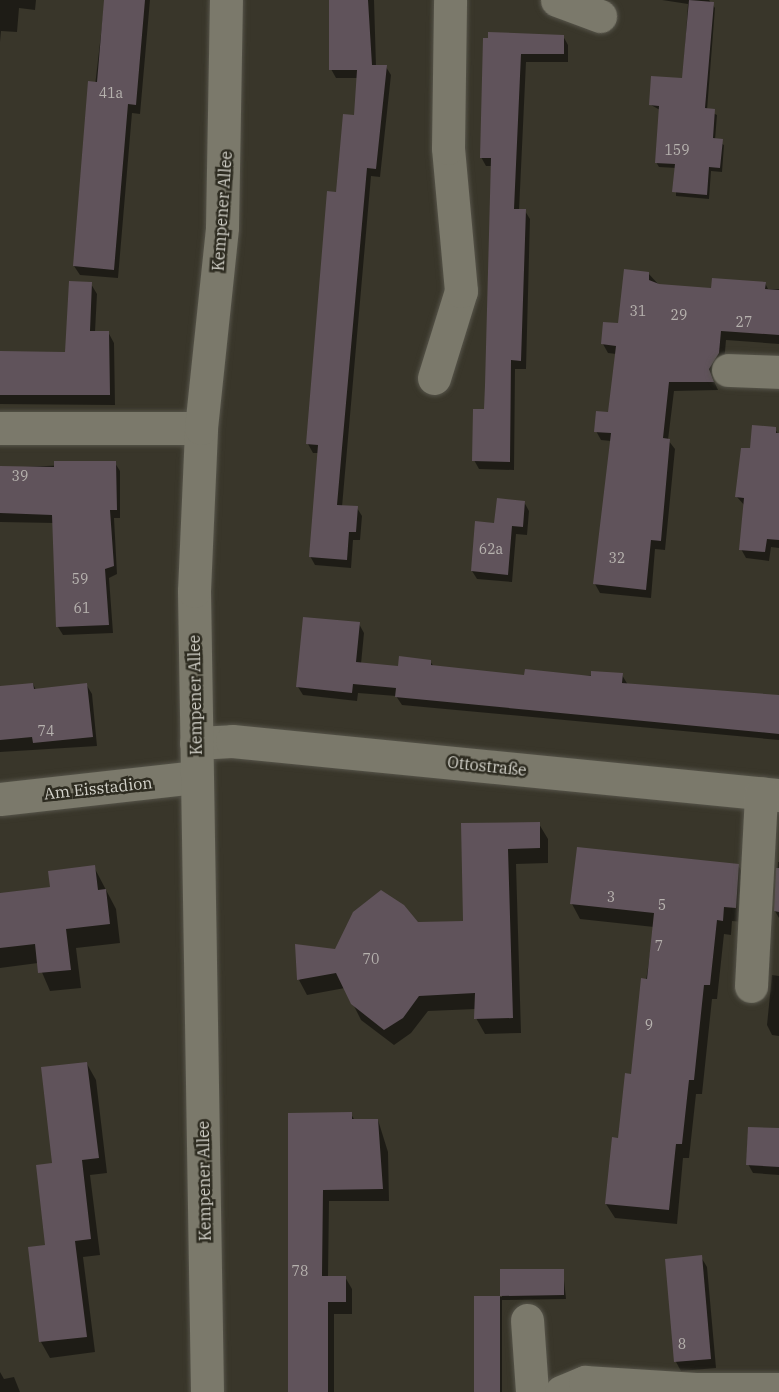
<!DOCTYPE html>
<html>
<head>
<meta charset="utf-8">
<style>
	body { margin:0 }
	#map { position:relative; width:779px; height:1392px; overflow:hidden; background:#39362a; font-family:"IBM Plex Serif",serif }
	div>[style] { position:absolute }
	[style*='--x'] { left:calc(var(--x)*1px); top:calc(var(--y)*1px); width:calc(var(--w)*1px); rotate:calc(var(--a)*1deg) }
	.shadow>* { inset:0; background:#0007 }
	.building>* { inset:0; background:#60535b }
	.roads { filter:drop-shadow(0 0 2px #56544a) drop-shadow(0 0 2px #56544a) }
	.minor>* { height:33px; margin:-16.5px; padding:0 16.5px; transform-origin:16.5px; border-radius:16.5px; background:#7b796b }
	span { translate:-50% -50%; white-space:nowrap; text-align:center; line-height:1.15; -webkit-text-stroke:5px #2e2c21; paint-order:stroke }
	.number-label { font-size:14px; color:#b7b3af }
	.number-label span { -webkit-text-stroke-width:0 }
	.street-label { font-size:16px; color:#d4d3cb }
</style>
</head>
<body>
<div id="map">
	<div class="shadow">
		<div style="clip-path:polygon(0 0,36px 0,35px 10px,19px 8px,17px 32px,1px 31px,0 42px)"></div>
		<div style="clip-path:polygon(105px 0,150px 0,140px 114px,132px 113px,118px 278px,80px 275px,74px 266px)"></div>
		<div style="clip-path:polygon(331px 0,374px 0,376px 66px,386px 67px,391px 75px,380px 177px,371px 176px,342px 507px,357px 508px,362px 516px,360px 540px,353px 540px,351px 568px,315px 565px,310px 556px,319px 453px,313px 453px,308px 444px,338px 193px,355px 116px,358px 78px,336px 78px,331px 69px)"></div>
		<div style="clip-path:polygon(662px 0,709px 0,715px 8px,707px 110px,717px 115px,715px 140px,724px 145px,722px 172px,711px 171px,709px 199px,676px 196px,676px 168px,659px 167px,656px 162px,660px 110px,651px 105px,683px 80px,688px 4px)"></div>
		<div style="clip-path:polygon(563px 36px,568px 45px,568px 62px,526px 62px,519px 211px,525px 211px,530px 219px,526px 369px,515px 369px,514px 470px,479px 469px,474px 460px,486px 411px,492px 166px,486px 166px,481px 157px,484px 40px)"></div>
		<div style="clip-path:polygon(648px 273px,659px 285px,713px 289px,765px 283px,768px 289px,779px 289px,779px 344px,726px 340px,724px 363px,713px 379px,718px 390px,674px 391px,668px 440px,675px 449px,665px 550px,655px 549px,651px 598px,600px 593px,595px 584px,611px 441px,601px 440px,596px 431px,610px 413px,616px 354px,608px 353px,603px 344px,619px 325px)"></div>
		<div style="clip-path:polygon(91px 284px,97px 294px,95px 332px,108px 332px,114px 343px,115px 405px,0 404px,0 353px,67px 353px)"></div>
		<div style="clip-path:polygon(775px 429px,779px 435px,779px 548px,771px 547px,769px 561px,746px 558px,741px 549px,745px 506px,737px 497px,751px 450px)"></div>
		<div style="clip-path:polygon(115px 463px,120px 471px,120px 518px,114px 518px,117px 574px,109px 578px,113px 633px,63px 635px,58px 627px,54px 523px,0 522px,0 468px)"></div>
		<div style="clip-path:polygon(524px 502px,529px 511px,527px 535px,516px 534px,512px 582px,477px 579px,472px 571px,496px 524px)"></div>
		<div style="clip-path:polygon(359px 624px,364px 633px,361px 664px,399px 667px,430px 661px,434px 667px,526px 677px,622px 675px,628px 685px,779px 697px,779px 740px,402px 705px,396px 696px,358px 693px,357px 701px,303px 695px,298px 687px)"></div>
		<div style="clip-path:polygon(33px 684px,36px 690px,86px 684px,92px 694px,97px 746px,0 752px,0 688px)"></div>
		<div style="clip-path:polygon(463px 824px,539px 824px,548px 839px,548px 863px,516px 864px,521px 1033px,485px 1034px,476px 1018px,476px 1009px,428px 1011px,411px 1033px,394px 1045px,361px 1020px,345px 988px,307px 995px,299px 980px,336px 951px,417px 924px,465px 922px)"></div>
		<div style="clip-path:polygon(778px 862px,779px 862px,779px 918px,775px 911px)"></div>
		<div style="clip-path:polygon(738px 865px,746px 880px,744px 922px,732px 921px,731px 935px,724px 934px,717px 999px,712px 999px,702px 1094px,696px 1094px,689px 1158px,683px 1158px,677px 1224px,615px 1218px,606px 1204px,632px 1075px,654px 927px,580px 919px,572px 904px)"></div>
		<div style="clip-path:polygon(94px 867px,116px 909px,120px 943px,76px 948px,81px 988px,50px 991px,38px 963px,0 968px,0 894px,52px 888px)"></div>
		<div style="clip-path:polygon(772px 975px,779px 976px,779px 1036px,772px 1035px,767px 1025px)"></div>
		<div style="clip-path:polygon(87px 1064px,96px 1080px,107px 1173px,90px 1175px,100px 1255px,83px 1257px,95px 1352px,50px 1358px,41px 1342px,29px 1249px,47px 1246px,54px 1164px)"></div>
		<div style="clip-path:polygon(290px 1114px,351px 1114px,355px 1121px,378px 1120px,388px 1152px,389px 1201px,329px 1201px,328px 1277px,345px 1277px,352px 1289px,352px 1314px,334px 1314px,334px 1392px,290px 1392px)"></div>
		<div style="clip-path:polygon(779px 1130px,779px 1175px,753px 1173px,748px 1164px)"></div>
		<div style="clip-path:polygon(701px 1257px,707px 1267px,716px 1368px,681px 1371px,676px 1362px)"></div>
		<div style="clip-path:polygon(502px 1270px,563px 1270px,566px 1299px,502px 1300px,502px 1392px,476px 1392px,476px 1297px,502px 1297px)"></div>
		<div style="clip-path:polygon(0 1372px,4px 1379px,14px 1377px,20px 1392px,0 1392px)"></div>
	</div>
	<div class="building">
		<div style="clip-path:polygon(104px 0,145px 0,136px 105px,128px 104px,114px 270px,73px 266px,88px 81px,97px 82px)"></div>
		<div style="clip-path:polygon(329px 0,368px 0,372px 65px,387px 65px,376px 169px,367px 168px,342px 448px,337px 505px,358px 506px,356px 532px,349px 532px,347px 560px,309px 557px,318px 445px,306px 444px,327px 191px,336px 192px,343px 114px,354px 115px,357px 70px,329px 70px)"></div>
		<div style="clip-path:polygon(689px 0,714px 2px,705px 108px,715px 109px,713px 138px,723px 139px,720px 168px,709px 167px,707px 195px,672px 192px,675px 164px,655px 163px,659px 106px,649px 105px,651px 76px,682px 78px)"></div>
		<div style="clip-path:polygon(488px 32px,564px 35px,564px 54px,521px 54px,514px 209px,526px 209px,521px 361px,511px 360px,510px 462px,472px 461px,473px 409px,484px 409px,485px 385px,491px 158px,480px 158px,483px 38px,488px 38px)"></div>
		<div style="clip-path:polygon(624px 269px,649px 272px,649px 280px,659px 284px,711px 288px,712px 278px,766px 282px,765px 289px,779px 290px,779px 335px,721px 331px,719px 353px,709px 369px,714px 382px,669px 382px,663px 438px,670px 439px,661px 541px,651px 540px,646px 590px,593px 584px,611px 433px,594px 432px,596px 411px,608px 412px,616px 346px,601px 344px,603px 322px,618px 323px)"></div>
		<div style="clip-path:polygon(69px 281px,92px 282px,90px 331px,109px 331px,110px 395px,0 395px,0 351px,65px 352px)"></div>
		<div style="clip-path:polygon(752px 425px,776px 427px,776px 433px,779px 433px,779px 540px,767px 539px,765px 552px,739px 550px,744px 498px,735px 497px,741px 448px,750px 448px)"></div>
		<div style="clip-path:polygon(54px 461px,116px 461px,117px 510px,110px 510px,114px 566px,105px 569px,109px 625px,56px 627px,52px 515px,0 513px,0 466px,54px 467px)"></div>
		<div style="clip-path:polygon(497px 498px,525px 501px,523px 527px,512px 526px,508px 575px,471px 571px,475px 521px,494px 523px)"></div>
		<div style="clip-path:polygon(303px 617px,360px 622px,356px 662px,398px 666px,399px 656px,431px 660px,431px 665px,524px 675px,525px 669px,591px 676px,591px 671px,623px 673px,622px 683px,779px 695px,779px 734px,395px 697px,396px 688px,353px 684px,352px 693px,296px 687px)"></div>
		<div style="clip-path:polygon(33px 683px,34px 689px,87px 683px,93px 737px,33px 743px,32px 737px,0 740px,0 686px)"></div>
		<div style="clip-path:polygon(540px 822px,540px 848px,508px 849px,513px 1018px,474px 1019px,475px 993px,419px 996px,403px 1018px,384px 1030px,351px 1004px,336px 973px,297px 980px,295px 944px,335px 949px,353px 912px,381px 890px,404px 905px,418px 922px,463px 921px,461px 823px)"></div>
		<div style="clip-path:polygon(577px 847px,739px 864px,736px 908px,724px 907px,723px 921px,717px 920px,710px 985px,704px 985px,694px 1080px,689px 1080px,682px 1144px,676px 1144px,669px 1210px,605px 1204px,612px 1137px,618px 1138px,625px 1073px,631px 1074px,641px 978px,647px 979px,654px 913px,570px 904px)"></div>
		<div style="clip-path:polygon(95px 865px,98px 890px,106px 889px,110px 924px,66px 929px,71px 970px,38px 973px,35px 944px,0 948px,0 893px,50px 887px,48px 871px)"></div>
		<div style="clip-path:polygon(776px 868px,779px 868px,779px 912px,774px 911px)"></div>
		<div style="clip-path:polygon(87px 1062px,99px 1158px,82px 1160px,91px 1239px,75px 1241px,87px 1337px,39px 1342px,28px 1247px,45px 1245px,36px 1165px,52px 1163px,41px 1067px)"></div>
		<div style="clip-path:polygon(352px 1112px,352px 1119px,378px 1119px,383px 1189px,323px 1190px,322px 1276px,346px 1276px,346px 1302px,328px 1302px,328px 1392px,288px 1392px,288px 1113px)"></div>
		<div style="clip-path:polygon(748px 1127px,779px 1128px,779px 1167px,746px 1165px)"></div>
		<div style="clip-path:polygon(702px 1255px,711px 1359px,674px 1362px,665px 1259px)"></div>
		<div style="clip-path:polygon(500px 1269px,564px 1269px,564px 1295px,500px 1296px)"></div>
		<div style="clip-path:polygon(474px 1296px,500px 1296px,500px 1392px,474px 1392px)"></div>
	</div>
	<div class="roads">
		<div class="minor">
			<div style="--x:557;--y:0;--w:46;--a:20.4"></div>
			<div style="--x:728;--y:370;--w:51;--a:2.2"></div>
			<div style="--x:434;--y:378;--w:91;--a:-72.8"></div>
			<div style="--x:461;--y:291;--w:144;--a:-95.2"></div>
			<div style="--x:448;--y:148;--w:148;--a:-89.2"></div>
			<div style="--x:0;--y:428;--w:201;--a:0"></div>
			<div style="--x:196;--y:743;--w:36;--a:-3"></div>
			<div style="--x:232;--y:741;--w:550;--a:5.64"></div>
			<div style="--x:0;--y:799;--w:198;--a:-6.4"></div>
			<div style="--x:751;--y:986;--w:193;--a:-87"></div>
			<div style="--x:527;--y:1320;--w:72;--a:86"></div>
			<div style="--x:207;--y:1392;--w:801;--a:-90.93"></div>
			<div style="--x:194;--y:591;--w:163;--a:-87.5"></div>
			<div style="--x:201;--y:428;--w:202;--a:-84"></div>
			<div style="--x:222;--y:227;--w:227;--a:-89"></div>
			<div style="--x:561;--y:1392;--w:26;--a:-23"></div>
			<div style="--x:585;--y:1382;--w:111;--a:3.6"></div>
			<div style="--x:696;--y:1389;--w:83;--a:0"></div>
		</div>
	</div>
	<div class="number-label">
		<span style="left:111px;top:93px">41a</span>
		<span style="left:677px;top:150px">159</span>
		<span style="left:638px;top:311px">31</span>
		<span style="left:679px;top:315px">29</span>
		<span style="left:744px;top:322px">27</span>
		<span style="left:20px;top:476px">39</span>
		<span style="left:491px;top:549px">62a</span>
		<span style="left:617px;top:558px">32</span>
		<span style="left:80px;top:579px">59</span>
		<span style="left:82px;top:608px">61</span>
		<span style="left:46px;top:731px">74</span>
		<span style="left:611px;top:897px">3</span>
		<span style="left:662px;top:905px">5</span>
		<span style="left:659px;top:946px">7</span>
		<span style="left:371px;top:959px">70</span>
		<span style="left:649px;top:1025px">9</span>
		<span style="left:300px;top:1271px">78</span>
		<span style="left:682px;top:1344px">8</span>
	</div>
	<div class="street-label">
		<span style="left:222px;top:211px;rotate:-86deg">Kempener Allee</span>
		<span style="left:195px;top:695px;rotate:-91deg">Kempener Allee</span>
		<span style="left:487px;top:766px;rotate:6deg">Ottostraße</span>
		<span style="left:98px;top:788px;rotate:-6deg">Am Eisstadion</span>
		<span style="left:204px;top:1181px;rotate:-91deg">Kempener Allee</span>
	</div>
</div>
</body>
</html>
